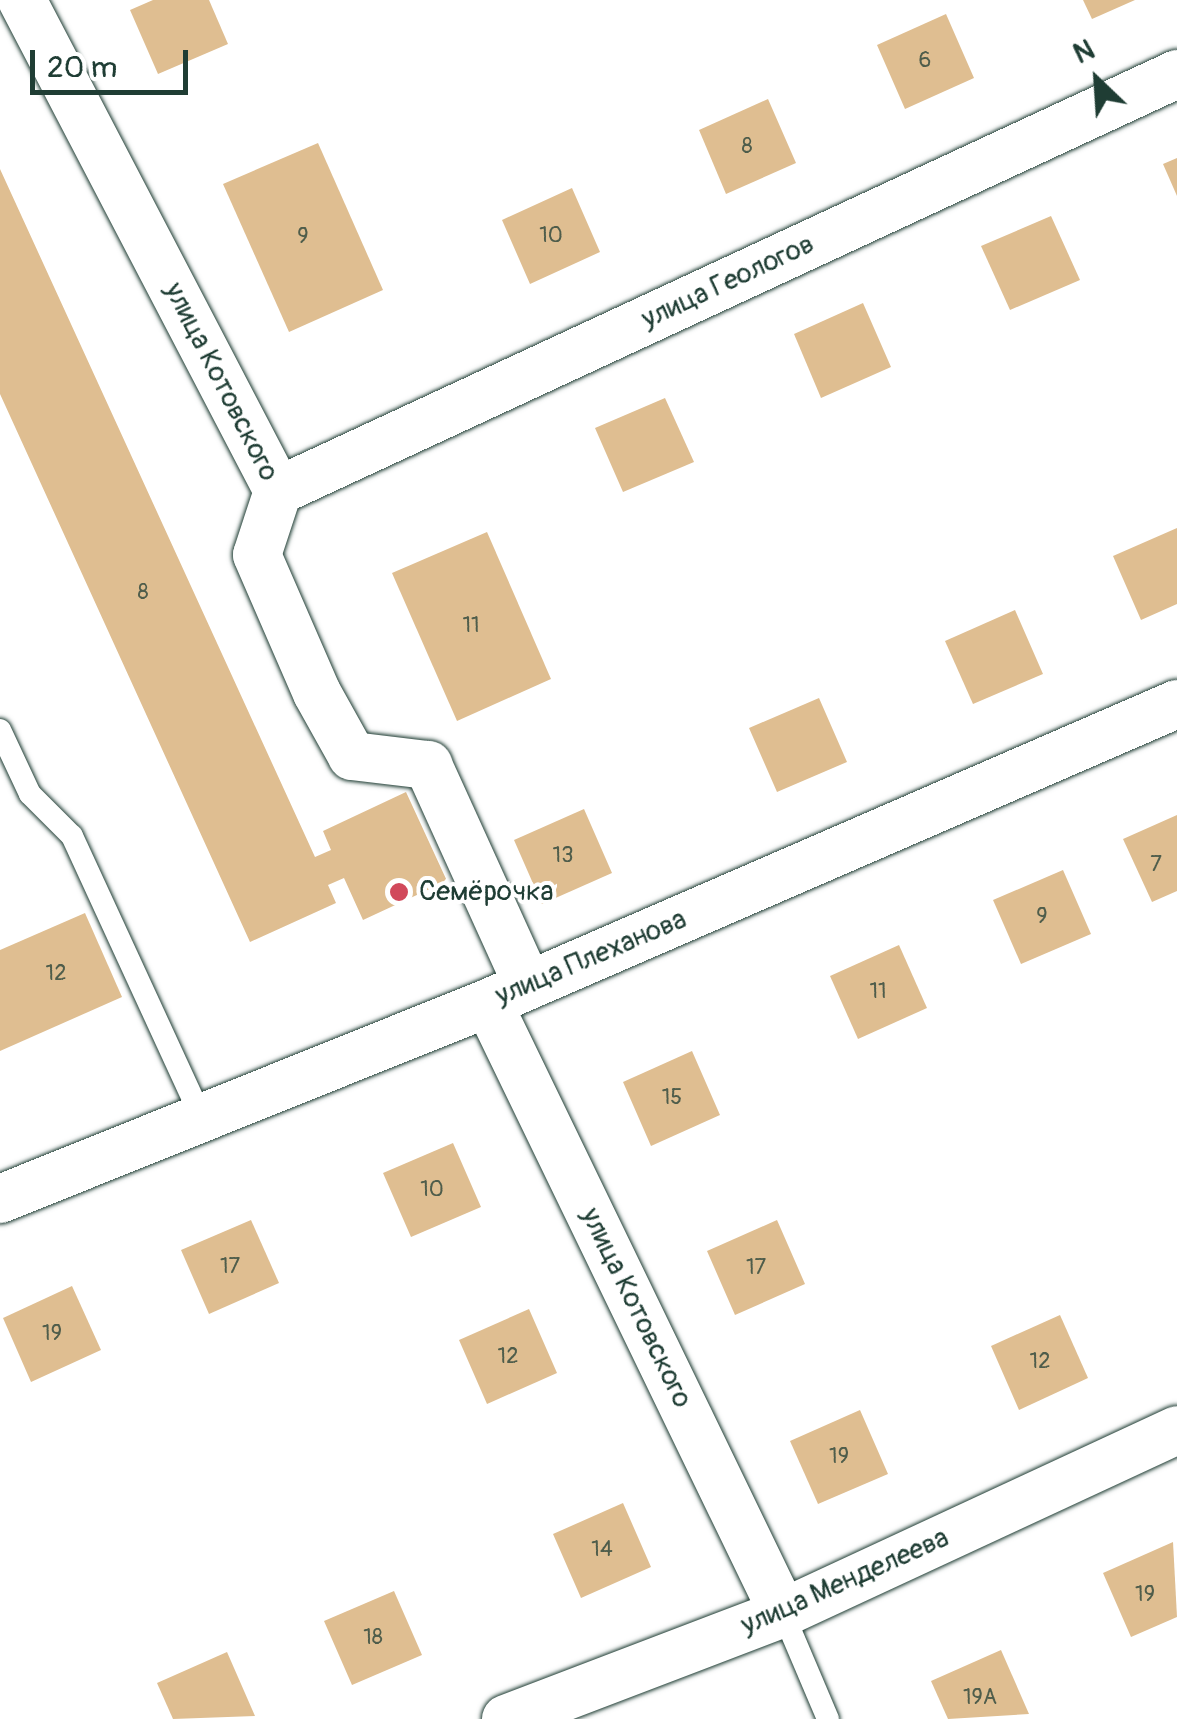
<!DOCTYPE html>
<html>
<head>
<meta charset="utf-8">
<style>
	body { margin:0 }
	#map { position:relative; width:1177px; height:1719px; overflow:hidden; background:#fff; font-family:Pangolin,sans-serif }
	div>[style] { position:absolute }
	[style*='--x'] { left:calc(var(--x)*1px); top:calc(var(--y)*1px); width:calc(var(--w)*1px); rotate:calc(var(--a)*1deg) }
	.building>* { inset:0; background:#dfbe91 }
	.roads { filter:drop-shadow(0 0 2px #1f3d34) drop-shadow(0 0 2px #1f3d34) }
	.lane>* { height:22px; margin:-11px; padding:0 11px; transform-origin:11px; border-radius:11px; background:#fff }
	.street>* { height:48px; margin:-24px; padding:0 24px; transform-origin:24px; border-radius:24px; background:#fff }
	.dots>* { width:28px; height:28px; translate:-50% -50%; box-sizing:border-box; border:5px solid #fff; border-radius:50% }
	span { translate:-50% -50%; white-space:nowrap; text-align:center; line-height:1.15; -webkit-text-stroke:8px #fff; paint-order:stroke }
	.number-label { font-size:22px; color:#4f5d4b }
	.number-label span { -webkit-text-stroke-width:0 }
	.street-label { font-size:28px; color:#1f3d34 }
	.poi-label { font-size:28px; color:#1f3d34 }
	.left { translate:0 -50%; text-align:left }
	.north { position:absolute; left:1047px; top:30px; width:100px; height:100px; -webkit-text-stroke:8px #fff; paint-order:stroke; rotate:335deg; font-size:28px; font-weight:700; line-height:40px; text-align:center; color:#1f3d34 }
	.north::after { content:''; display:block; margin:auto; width:35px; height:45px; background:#1f3d34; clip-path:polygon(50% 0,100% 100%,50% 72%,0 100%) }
	.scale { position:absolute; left:30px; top:50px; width:158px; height:45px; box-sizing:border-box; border:5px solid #1f3d34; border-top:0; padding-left:12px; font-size:30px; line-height:35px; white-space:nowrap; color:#1f3d34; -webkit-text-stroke:8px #fff; paint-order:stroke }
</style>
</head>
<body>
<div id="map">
	<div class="building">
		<div style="clip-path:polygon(153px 0,209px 0,228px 44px,158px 74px,130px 10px)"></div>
		<div style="clip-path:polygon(1083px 0,1135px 0,1092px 19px)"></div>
		<div style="clip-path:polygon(946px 14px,974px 78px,905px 109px,877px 45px)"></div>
		<div style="clip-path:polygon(768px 99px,796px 163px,726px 194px,699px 130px)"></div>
		<div style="clip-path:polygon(318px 143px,383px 290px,289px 332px,223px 184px)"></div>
		<div style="clip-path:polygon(1177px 158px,1177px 196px,1163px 164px)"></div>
		<div style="clip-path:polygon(0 169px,315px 857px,331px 850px,323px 831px,406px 792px,447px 881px,363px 920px,344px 878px,328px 885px,336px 903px,250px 942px,0 394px)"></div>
		<div style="clip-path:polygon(572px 188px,600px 252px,530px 284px,502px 220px)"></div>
		<div style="clip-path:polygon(1051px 216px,1080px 280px,1010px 310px,981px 246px)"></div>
		<div style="clip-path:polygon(863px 303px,891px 367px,821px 398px,794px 334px)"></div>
		<div style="clip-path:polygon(665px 398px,694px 462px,623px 492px,595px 428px)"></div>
		<div style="clip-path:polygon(1177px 528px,1177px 604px,1141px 620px,1113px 556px)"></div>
		<div style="clip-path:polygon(487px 532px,551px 679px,457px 721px,392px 573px)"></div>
		<div style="clip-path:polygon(1015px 610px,1043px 674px,973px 704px,945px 641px)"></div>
		<div style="clip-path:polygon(819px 698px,847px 762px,777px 792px,749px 728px)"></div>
		<div style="clip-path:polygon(584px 809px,612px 873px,542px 904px,514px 840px)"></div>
		<div style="clip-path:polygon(1177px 815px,1177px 891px,1152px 902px,1123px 839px)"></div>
		<div style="clip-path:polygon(1063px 870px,1091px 934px,1021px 964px,993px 900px)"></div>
		<div style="clip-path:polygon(85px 913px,122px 997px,0 1051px,0 950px)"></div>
		<div style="clip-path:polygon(899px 945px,927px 1008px,858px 1039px,830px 976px)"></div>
		<div style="clip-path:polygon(692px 1051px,720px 1115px,651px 1146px,623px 1082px)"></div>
		<div style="clip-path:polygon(453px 1143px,481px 1207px,411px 1237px,383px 1173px)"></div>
		<div style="clip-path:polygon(251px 1220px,279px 1283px,209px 1314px,181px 1250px)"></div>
		<div style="clip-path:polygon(777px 1220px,805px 1284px,735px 1315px,707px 1251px)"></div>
		<div style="clip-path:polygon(72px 1286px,101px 1350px,31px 1382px,3px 1318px)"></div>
		<div style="clip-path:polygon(529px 1309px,557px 1373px,487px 1404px,459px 1340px)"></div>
		<div style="clip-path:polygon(1060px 1315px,1088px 1378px,1019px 1410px,991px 1346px)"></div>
		<div style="clip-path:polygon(860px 1410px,888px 1474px,818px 1504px,790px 1441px)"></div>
		<div style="clip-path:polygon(623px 1503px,651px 1567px,581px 1598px,553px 1534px)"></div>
		<div style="clip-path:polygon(1173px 1542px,1177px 1617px,1131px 1637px,1103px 1573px)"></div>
		<div style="clip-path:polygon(394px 1591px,422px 1655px,352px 1685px,324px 1621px)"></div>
		<div style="clip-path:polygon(1001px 1650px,1029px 1714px,948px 1719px,931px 1681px)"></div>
		<div style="clip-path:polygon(227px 1652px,255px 1716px,173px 1719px,157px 1683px)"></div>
	</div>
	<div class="roads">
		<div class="lane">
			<div style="--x:0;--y:730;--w:71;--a:64.9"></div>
			<div style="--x:30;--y:794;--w:59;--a:45"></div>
			<div style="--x:72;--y:836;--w:311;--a:65.3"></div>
			<div style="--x:783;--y:1613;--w:115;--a:67"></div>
		</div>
		<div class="street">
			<div style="--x:22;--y:0;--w:554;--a:62.46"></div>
			<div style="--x:278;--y:491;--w:67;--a:108.2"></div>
			<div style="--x:257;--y:555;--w:150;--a:66.5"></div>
			<div style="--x:317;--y:693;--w:72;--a:60.9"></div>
			<div style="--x:352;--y:756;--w:77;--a:6.8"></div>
			<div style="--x:428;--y:765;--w:242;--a:65.6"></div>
			<div style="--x:278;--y:491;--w:991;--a:-24.88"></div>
			<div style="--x:488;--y:1003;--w:678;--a:64.19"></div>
			<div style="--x:0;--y:1199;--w:526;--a:-21.88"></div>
			<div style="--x:488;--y:1003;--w:751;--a:-23.46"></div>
			<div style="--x:506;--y:1719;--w:297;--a:-20.9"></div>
			<div style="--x:783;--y:1613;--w:434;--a:-24.9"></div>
		</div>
	</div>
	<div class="dots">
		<div style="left:399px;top:892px;background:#d1495b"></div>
	</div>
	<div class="number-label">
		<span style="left:925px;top:61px">6</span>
		<span style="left:747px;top:147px">8</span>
		<span style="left:551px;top:236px">10</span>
		<span style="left:303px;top:237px">9</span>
		<span style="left:143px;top:593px">8</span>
		<span style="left:471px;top:626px">11</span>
		<span style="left:563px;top:856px">13</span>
		<span style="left:1156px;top:865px">7</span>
		<span style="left:1042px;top:917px">9</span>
		<span style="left:56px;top:974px">12</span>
		<span style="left:878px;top:992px">11</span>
		<span style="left:672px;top:1098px">15</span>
		<span style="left:432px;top:1190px">10</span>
		<span style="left:230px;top:1267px">17</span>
		<span style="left:756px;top:1268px">17</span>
		<span style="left:52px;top:1334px">19</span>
		<span style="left:508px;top:1357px">12</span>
		<span style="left:1040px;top:1362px">12</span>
		<span style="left:839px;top:1457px">19</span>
		<span style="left:602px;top:1550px">14</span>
		<span style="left:1145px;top:1595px">19</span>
		<span style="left:373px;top:1638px">18</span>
		<span style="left:980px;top:1698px">19А</span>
	</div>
	<div class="street-label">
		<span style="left:728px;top:282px;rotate:-25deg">улица Геологов</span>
		<span style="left:221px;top:382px;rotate:63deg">улица Котовского</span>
		<span style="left:591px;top:958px;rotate:-23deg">улица Плеханова</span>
		<span style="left:636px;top:1308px;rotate:64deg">улица Котовского</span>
		<span style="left:845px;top:1582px;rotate:-24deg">улица Менделеева</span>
	</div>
	<div class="poi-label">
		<span class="left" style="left:419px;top:892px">Семёрочка</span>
	</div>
	<div class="north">N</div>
	<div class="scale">20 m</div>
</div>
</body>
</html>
